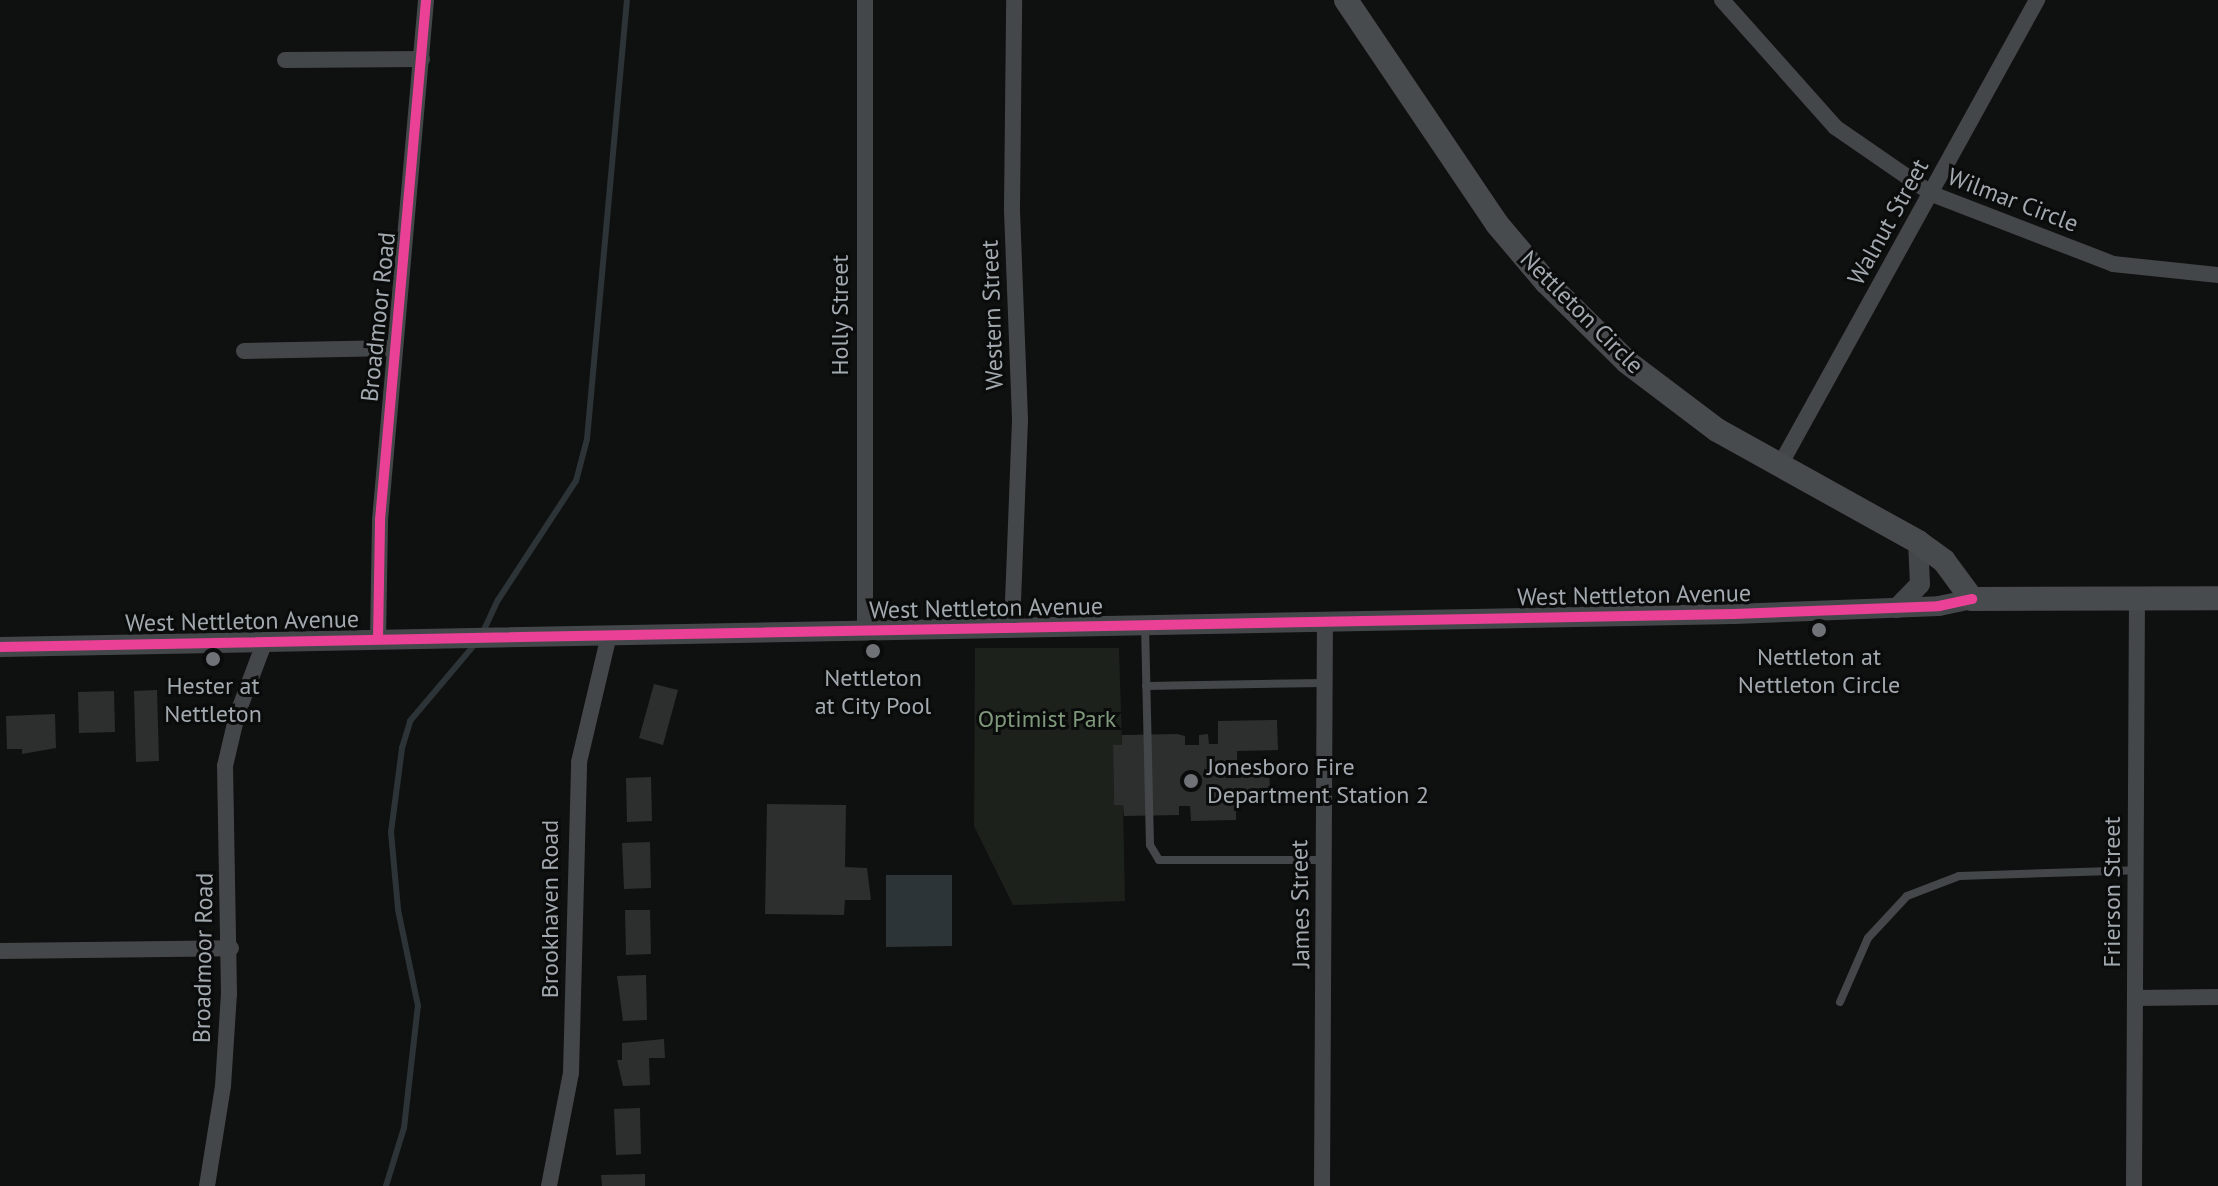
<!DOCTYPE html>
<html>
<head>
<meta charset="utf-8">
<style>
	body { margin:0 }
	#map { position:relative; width:2218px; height:1186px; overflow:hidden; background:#0f1010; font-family:"PT Sans",sans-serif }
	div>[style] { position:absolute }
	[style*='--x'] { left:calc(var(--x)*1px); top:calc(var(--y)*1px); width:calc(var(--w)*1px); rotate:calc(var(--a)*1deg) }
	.green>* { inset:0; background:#1c211c }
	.water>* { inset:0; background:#2c3437 }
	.stream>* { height:6px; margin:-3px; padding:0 3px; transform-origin:3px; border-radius:3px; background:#2c3437 }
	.building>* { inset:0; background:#2d2e2e }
	.service>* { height:8px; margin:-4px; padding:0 4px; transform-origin:4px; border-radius:4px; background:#444749 }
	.minor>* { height:16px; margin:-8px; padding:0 8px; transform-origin:8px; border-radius:8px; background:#444749 }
	.tertiary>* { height:20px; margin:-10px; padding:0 10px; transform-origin:10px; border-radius:10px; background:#444749 }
	.secondary>* { height:24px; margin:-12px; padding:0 12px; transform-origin:12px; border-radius:12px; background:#484b4d }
	.cycleway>* { height:10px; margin:-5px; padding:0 5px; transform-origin:5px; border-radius:5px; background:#ea4096 }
	.dots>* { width:22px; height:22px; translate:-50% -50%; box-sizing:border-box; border:4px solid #0a0b0b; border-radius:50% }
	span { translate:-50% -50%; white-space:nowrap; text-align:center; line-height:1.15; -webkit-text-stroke:6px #0a0b0b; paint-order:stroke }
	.street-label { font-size:24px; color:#a2a9af }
	.poi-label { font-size:24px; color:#a2a9af }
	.left { translate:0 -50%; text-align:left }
	.park-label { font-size:24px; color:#7f987b }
</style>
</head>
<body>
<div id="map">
	<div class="green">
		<div style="clip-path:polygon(975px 648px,1119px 648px,1122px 745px,1113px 746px,1114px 804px,1123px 805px,1125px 901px,1013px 905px,974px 826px)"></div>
	</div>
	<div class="water">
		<div style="clip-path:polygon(886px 875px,952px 875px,952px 946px,886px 947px)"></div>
	</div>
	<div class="stream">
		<div style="--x:482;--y:634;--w:38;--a:-65"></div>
		<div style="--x:498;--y:600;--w:142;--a:-56.8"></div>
		<div style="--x:576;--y:481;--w:43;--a:-75.3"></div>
		<div style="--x:587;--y:439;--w:441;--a:-84.8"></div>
		<div style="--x:386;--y:1186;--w:61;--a:-72.8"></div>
		<div style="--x:404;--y:1128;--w:123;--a:-83.5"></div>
		<div style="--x:418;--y:1006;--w:99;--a:-101.7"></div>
		<div style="--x:398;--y:909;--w:77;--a:-95.2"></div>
		<div style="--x:391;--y:832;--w:85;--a:-82.5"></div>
		<div style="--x:402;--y:748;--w:28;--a:-73"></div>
		<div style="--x:410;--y:721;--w:102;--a:-49.8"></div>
	</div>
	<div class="building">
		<div style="clip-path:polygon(654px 684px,678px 690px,663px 745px,639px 738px)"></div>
		<div style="clip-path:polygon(157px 690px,159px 761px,136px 762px,134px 691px)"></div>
		<div style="clip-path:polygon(114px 691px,115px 732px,79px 733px,78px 692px)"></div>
		<div style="clip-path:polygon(55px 714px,56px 748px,22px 754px,22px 749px,7px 749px,6px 716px)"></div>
		<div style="clip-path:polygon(1277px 720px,1278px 750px,1237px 751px,1237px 768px,1269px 767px,1270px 794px,1236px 795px,1236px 820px,1191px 821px,1190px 806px,1179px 806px,1179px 815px,1124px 816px,1123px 805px,1114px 805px,1113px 745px,1122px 745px,1122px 735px,1177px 734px,1185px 736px,1185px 745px,1199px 745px,1199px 735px,1208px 734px,1209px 744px,1218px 744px,1218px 721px)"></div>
		<div style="clip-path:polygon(651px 777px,652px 821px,627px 822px,626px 778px)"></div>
		<div style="clip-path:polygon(767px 804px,846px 805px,845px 867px,867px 868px,871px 900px,845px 900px,844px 915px,765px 914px)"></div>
		<div style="clip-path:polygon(650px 842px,651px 888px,624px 889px,622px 843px)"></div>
		<div style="clip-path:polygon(625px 910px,650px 910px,651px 954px,626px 955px)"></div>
		<div style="clip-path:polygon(646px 975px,647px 1020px,623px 1021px,617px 976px)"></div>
		<div style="clip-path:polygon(664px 1039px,665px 1058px,649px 1058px,650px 1085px,623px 1086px,617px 1060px,622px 1060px,622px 1043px)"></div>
		<div style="clip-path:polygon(640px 1108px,641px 1154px,616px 1155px,614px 1109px)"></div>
		<div style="clip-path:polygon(645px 1174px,645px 1186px,602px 1186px,601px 1175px)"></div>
	</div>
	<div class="service">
		<div style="--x:1145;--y:625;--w:220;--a:88.7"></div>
		<div style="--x:1150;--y:845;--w:17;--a:59"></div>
		<div style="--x:1159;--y:860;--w:164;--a:0"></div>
		<div style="--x:1146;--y:686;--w:178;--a:-1"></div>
		<div style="--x:1840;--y:1002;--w:70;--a:-66.4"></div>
		<div style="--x:1868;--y:938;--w:57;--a:-47.1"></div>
		<div style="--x:1907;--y:896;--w:56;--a:-21"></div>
		<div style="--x:1959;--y:876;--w:177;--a:-1.9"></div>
	</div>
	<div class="minor">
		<div style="--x:1722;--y:0;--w:170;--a:48.3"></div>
		<div style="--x:1835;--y:127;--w:118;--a:34.6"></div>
		<div style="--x:1932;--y:194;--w:194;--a:21.1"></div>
		<div style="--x:2113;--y:264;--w:106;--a:6"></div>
		<div style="--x:285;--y:60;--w:137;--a:-0.4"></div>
		<div style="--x:244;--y:351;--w:151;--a:-1.1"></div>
		<div style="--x:1779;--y:467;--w:534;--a:-61.08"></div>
		<div style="--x:1012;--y:628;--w:209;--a:-87.8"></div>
		<div style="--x:1020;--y:419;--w:211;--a:-92.2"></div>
		<div style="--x:1012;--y:208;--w:208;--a:-89.4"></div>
		<div style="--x:865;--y:630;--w:630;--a:-90"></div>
		<div style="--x:378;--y:639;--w:119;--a:-89"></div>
		<div style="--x:380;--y:520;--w:522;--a:-84.94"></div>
		<div style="--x:0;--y:951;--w:231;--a:-0.7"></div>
		<div style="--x:2136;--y:998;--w:82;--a:-0.7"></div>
		<div style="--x:207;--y:1186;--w:101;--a:-80.9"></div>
		<div style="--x:223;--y:1086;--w:92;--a:-86.3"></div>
		<div style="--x:229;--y:994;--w:228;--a:-91"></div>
		<div style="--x:225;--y:766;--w:52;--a:-76.8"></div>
		<div style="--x:237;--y:715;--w:79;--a:-69.3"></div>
		<div style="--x:549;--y:1186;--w:115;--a:-79"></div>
		<div style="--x:571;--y:1073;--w:311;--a:-88.5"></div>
		<div style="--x:579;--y:762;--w:130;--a:-76.7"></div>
		<div style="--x:1322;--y:1186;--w:565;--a:-89.7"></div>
		<div style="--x:2134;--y:1186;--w:588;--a:-89.71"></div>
	</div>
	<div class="tertiary">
		<div style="--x:1897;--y:608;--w:33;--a:-46"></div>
		<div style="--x:1920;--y:584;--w:42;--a:-92.7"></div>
		<div style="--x:0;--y:647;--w:1734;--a:-1.09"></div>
		<div style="--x:1734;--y:614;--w:205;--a:-2.2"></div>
		<div style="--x:1939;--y:606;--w:34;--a:-12"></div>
	</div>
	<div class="secondary">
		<div style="--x:1346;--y:0;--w:270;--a:56"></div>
		<div style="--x:1497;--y:224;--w:76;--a:49.8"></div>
		<div style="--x:1546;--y:282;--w:114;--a:44.6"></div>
		<div style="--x:1627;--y:362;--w:113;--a:37.1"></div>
		<div style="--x:1717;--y:430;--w:230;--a:29.1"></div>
		<div style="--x:1918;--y:542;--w:32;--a:36"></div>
		<div style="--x:1944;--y:561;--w:47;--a:53.6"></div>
		<div style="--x:1972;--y:599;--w:246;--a:-0.2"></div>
	</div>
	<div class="cycleway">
		<div style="--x:378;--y:639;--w:119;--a:-89"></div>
		<div style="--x:380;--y:520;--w:522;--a:-84.94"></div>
		<div style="--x:0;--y:647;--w:1734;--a:-1.09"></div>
		<div style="--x:1734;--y:614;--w:205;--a:-2.2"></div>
		<div style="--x:1939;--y:606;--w:34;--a:-12"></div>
	</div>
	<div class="dots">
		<div style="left:1819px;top:630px;background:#6f7377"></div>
		<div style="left:873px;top:651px;background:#6f7377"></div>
		<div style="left:213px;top:659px;background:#6f7377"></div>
		<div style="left:1191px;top:781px;background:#6f7377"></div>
	</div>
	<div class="street-label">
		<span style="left:2013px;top:200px;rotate:21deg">Wilmar Circle</span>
		<span style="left:1888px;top:222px;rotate:-61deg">Walnut Street</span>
		<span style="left:1582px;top:312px;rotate:45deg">Nettleton Circle</span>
		<span style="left:840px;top:315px;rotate:-90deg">Holly Street</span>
		<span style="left:992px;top:315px;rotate:-92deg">Western Street</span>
		<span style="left:378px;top:317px;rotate:-84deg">Broadmoor Road</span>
		<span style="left:1634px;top:595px;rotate:-1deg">West Nettleton Avenue</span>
		<span style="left:986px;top:608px;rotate:-1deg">West Nettleton Avenue</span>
		<span style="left:242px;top:621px;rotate:-1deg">West Nettleton Avenue</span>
		<span style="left:2112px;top:892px;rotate:-90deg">Frierson Street</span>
		<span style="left:1300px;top:904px;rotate:-91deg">James Street</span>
		<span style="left:550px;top:909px;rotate:-90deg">Brookhaven Road</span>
		<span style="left:203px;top:958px;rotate:-89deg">Broadmoor Road</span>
	</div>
	<div class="poi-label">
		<span style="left:1819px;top:671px">Nettleton at<br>Nettleton Circle</span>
		<span style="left:873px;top:692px">Nettleton<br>at City Pool</span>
		<span style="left:213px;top:700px">Hester at<br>Nettleton</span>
		<span class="left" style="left:1207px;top:781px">Jonesboro Fire<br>Department Station 2</span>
	</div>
	<div class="park-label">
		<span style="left:1047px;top:719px">Optimist Park</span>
	</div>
</div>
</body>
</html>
